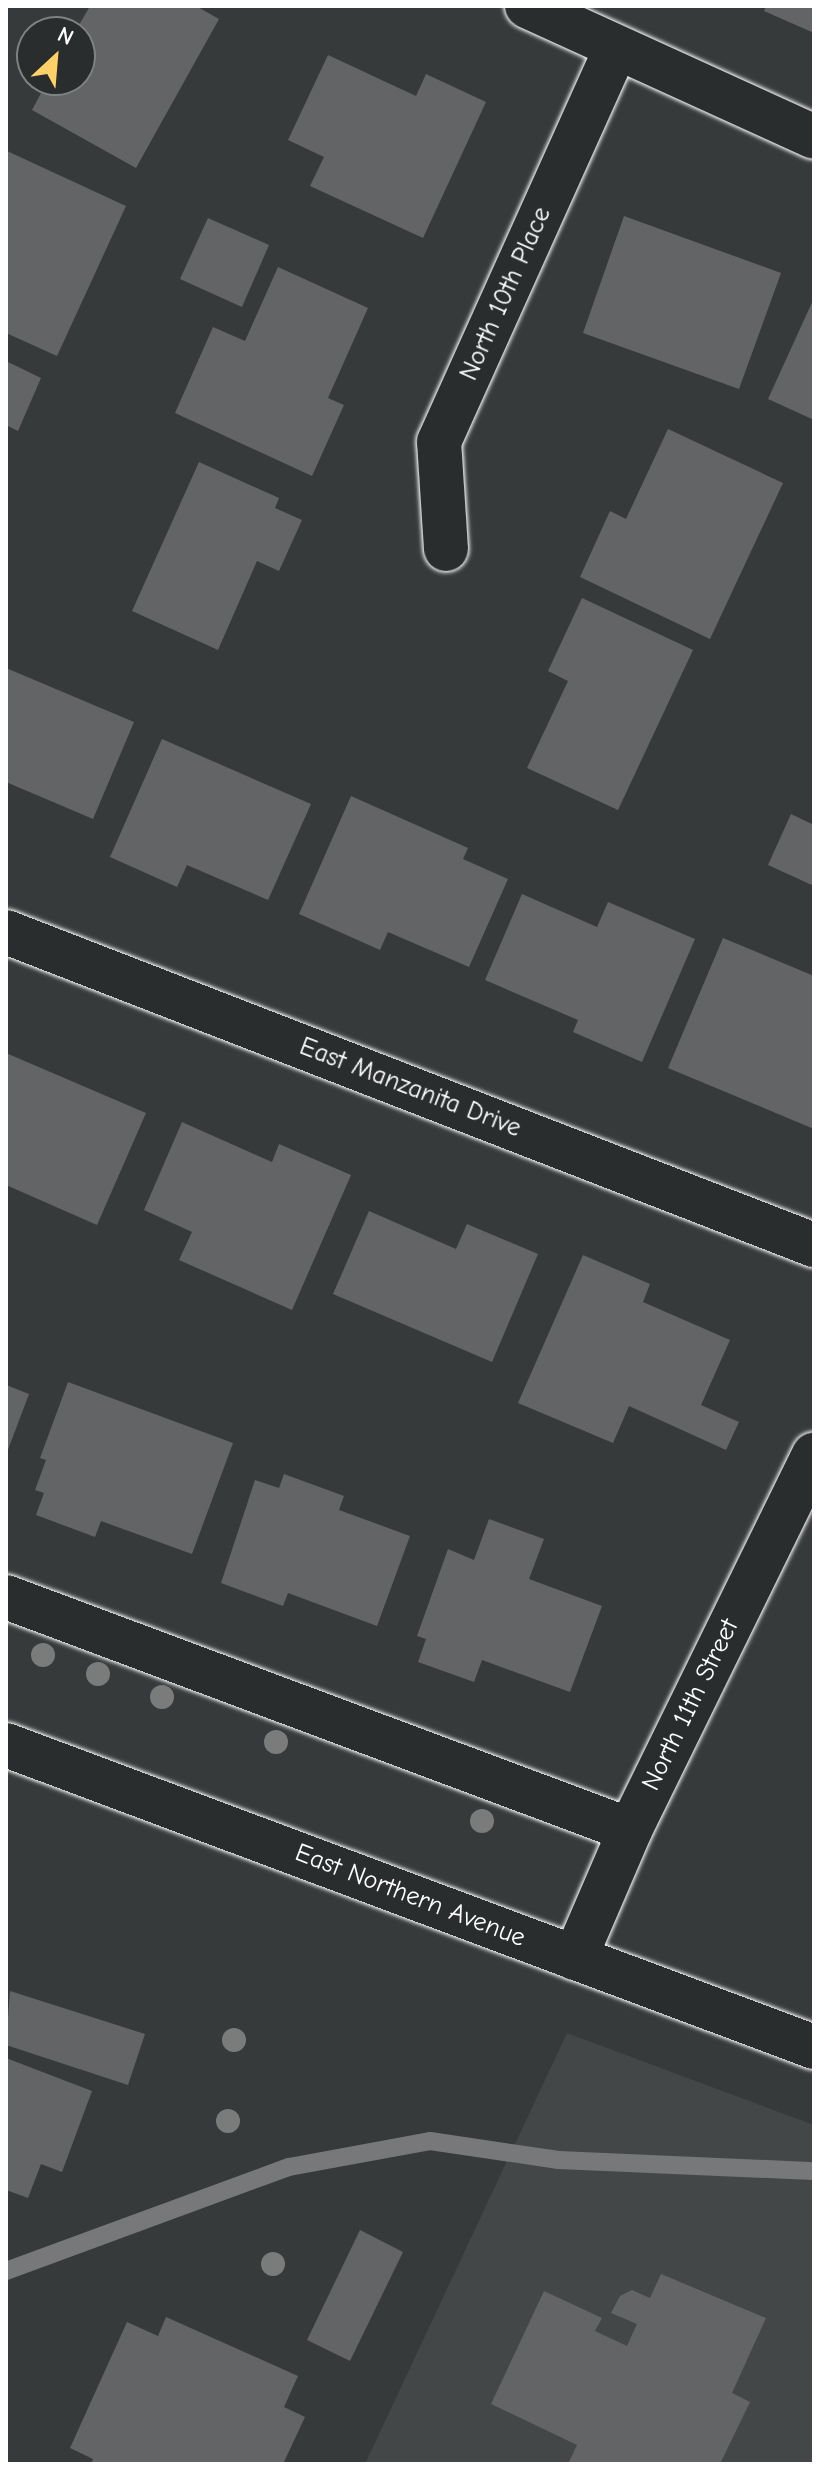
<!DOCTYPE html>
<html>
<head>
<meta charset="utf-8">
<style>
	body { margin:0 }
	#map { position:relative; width:820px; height:2470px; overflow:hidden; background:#373a3b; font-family:"Comic Neue",sans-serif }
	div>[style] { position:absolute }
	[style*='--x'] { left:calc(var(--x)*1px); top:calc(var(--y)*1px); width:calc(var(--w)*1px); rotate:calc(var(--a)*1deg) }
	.built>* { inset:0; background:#444748 }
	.stream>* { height:18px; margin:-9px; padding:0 9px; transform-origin:9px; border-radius:9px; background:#767879 }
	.building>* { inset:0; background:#636465 }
	.roads { filter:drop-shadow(0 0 2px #fff) drop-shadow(0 0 2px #fff) }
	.minor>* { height:44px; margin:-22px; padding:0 22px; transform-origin:22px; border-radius:22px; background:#2a2d2e }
	.primary>* { height:44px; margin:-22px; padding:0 22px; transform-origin:22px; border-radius:22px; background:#2a2d2e }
	.trees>* { width:24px; height:24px; margin:-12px; border-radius:50%; background:#7a7c7c }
	span { translate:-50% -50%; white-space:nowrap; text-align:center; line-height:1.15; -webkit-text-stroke:7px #2a2d2e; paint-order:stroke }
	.street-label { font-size:26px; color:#fff }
	.frame { position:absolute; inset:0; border:8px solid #fff; pointer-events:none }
	.north { position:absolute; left:16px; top:16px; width:80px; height:80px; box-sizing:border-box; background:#2a2d2e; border:2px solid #7f8182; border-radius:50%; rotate:26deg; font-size:22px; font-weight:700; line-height:32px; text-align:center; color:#fff }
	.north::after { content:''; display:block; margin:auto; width:28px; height:36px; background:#ffd166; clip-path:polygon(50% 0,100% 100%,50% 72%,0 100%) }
</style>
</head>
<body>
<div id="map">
	<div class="built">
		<div style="clip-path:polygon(567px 2033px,814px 2125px,814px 2464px,365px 2464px)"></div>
	</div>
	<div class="stream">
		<div style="--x:6;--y:2271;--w:302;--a:-20.2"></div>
		<div style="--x:289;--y:2167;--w:143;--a:-10.4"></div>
		<div style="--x:430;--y:2141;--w:130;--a:8.4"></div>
		<div style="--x:559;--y:2160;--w:255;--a:2.5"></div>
	</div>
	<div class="building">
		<div style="clip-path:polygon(90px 6px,196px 6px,219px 19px,136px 168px,32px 110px,48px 80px,80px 80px,80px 32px,75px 32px)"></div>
		<div style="clip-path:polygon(766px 6px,814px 6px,814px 33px,764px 11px)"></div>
		<div style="clip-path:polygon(328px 55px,416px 96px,426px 74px,486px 102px,423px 238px,310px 186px,324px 157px,288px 140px)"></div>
		<div style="clip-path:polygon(7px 151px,126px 206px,57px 356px,6px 333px)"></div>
		<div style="clip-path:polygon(624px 216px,781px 273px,739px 389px,583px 333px)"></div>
		<div style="clip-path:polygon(208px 218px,269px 245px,242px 307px,180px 279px)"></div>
		<div style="clip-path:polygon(278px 267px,368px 308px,328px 398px,344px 405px,312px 476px,175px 413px,213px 327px,245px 341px)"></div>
		<div style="clip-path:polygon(814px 298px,814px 420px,768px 399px)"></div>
		<div style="clip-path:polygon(6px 361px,41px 378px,18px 431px,6px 425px)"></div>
		<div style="clip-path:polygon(668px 429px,783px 483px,710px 639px,580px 577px,610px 511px,626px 519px)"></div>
		<div style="clip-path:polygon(199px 462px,279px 498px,275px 508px,302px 520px,279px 571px,257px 561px,218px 650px,132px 611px)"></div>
		<div style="clip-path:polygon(582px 598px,693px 650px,618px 810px,527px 768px,568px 681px,548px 671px)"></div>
		<div style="clip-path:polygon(6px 668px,134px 722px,93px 819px,6px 782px)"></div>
		<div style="clip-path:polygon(162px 739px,311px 804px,268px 900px,187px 865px,177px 887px,110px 857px)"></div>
		<div style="clip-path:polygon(351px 796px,468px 848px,463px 859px,508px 879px,469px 967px,388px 932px,380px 950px,299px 914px)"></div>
		<div style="clip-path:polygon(791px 814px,814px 825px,814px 886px,768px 865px)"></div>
		<div style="clip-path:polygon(522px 894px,597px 927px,608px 902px,695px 939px,642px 1062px,573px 1032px,578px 1020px,485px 980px)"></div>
		<div style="clip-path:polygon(723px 938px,814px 976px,814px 1129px,668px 1068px)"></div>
		<div style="clip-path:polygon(6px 1053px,146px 1113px,97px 1225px,6px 1185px)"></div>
		<div style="clip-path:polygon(182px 1122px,272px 1162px,279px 1144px,351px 1175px,292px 1310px,179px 1260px,192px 1232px,144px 1210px)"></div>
		<div style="clip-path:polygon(369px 1211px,456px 1249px,467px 1224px,538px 1254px,492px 1362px,333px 1294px)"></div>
		<div style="clip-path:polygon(583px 1255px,650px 1284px,643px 1302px,730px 1340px,701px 1405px,739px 1422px,726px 1450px,629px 1406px,613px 1443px,518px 1403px)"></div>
		<div style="clip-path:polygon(68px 1382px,233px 1443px,192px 1554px,101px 1521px,95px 1537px,36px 1515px,44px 1493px,35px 1490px,46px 1460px,40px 1458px)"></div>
		<div style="clip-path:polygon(6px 1385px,29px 1394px,6px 1455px)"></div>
		<div style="clip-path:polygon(284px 1474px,344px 1496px,339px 1510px,410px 1536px,377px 1626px,288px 1593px,283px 1606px,221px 1583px,255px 1480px,279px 1488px)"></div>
		<div style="clip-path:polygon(489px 1519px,544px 1539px,529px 1579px,602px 1606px,570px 1692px,482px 1660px,474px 1682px,418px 1662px,426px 1639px,417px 1636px,448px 1549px,474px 1560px)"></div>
		<div style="clip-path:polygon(10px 1991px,145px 2034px,128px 2085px,6px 2045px)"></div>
		<div style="clip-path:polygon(6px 2058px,92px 2091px,62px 2172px,41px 2164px,28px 2198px,6px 2190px)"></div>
		<div style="clip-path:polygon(360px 2230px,403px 2252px,350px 2361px,307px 2340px)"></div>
		<div style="clip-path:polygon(661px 2274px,766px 2318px,732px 2393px,750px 2402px,720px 2464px,568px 2464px,577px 2445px,491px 2404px,544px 2291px,602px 2318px,595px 2331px,627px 2346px,637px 2324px,611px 2313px,620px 2296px,632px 2290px,650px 2298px)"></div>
		<div style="clip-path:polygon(166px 2317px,298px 2376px,284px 2407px,305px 2417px,283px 2464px,91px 2464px,93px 2459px,70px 2448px,127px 2322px,158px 2336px)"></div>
	</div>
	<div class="roads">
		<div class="minor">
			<div style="--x:527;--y:6;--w:315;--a:24.5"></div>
			<div style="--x:446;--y:549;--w:107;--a:-93.7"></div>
			<div style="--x:439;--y:442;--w:432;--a:-65.8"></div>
			<div style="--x:6;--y:932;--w:867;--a:21.18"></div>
			<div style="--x:6;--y:1597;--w:666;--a:20.48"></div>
			<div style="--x:575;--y:1958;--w:139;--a:-66.7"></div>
			<div style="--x:630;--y:1830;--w:418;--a:-63.9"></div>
		</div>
		<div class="primary">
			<div style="--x:6;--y:1745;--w:863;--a:20.49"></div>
		</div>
	</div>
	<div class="trees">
		<div style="left:43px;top:1655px"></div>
		<div style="left:98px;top:1674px"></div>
		<div style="left:162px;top:1697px"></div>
		<div style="left:276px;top:1742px"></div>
		<div style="left:482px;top:1821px"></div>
		<div style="left:234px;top:2040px"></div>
		<div style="left:228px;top:2121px"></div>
		<div style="left:273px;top:2264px"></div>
	</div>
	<div class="street-label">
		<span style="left:506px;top:294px;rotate:-66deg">North 10th Place</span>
		<span style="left:410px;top:1088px;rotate:21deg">East Manzanita Drive</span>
		<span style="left:691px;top:1705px;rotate:-64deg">North 11th Street</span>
		<span style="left:410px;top:1896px;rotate:21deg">East Northern Avenue</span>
	</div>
	<div class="frame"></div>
	<div class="north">N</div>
</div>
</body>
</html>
